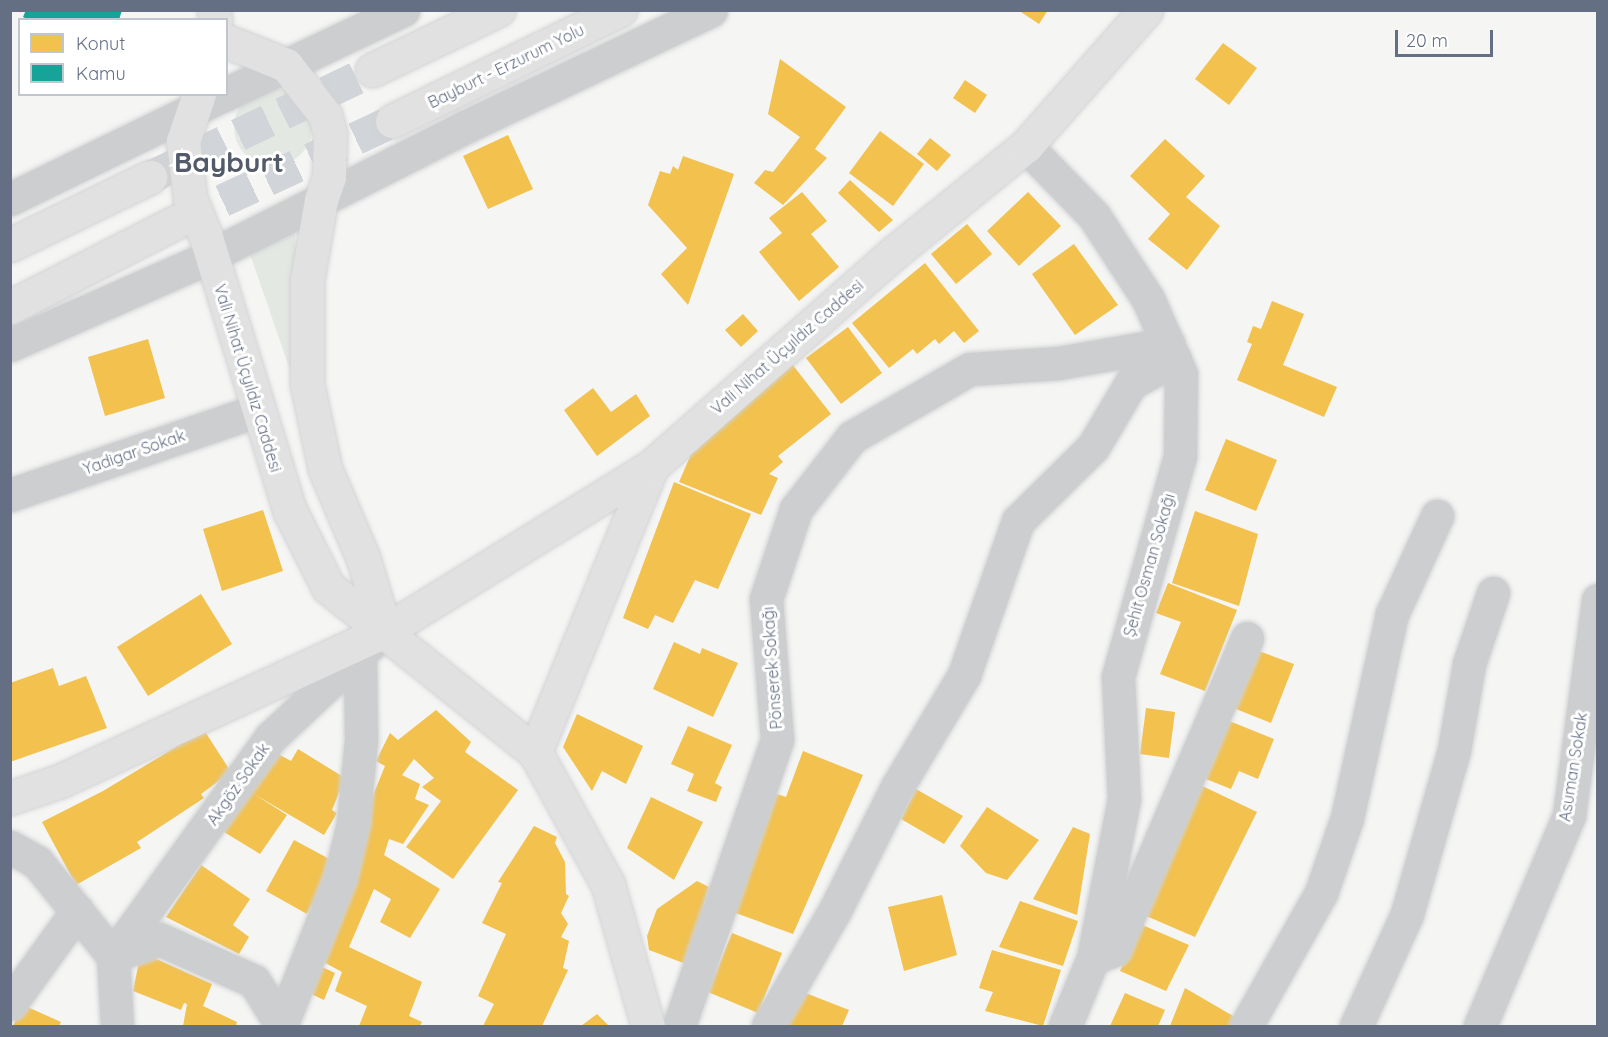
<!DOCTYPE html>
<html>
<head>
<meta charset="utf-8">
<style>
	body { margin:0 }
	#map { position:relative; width:1608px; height:1037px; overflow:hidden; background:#f5f5f4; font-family:Quicksand,sans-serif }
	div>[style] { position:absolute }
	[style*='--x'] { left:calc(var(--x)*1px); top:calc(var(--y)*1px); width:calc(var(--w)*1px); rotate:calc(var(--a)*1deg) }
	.green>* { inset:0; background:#e4e8e2 }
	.round { border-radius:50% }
	.homes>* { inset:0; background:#f2c14e }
	.public>* { inset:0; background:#17a398 }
	.highway-tunnel>* { height:33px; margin-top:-16.5px; transform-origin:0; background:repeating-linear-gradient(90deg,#d1d4d8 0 33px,transparent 0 49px) }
	.roads { filter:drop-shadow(0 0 2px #d1d2d3) drop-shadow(0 0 2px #d1d2d3) }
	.street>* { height:33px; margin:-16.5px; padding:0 16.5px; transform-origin:16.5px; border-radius:16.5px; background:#cdcecf }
	.secondary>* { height:33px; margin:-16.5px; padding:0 16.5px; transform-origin:16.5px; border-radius:16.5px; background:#e1e1e2 }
	.highway>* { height:33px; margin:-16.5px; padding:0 16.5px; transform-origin:16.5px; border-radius:16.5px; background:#e1e1e2 }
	span { translate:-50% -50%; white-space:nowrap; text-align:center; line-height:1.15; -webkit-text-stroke:6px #fff; paint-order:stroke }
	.street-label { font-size:16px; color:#656f84 }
	.town-label { font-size:28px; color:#535a69; font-weight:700 }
	.frame { position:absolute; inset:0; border:12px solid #656f84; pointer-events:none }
	.legend { position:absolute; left:18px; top:18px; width:210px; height:78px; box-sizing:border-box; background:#fff; border:2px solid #c1c5ce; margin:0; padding:8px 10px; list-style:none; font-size:18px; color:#656f84 }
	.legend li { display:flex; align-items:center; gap:12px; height:30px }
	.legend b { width:30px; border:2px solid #c1c5ce }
	.scale { position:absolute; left:1395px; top:30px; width:98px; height:27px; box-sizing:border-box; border:3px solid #656f84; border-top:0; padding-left:8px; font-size:18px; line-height:21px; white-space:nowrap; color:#656f84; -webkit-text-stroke:4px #fff; paint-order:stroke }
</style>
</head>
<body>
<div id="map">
	<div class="green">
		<div class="round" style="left:234px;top:88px;width:78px;height:78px"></div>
		<div style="clip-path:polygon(295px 233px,301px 402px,249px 251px)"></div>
	</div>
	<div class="homes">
		<div style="clip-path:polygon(1018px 10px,1048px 10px,1039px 24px)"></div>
		<div style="clip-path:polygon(1223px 43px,1257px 68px,1229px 105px,1195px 79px)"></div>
		<div style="clip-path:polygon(780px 59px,846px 107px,815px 149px,827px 158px,783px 205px,754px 183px,765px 170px,773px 172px,800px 137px,768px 114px)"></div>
		<div style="clip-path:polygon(965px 80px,987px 95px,975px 113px,953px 98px)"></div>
		<div style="clip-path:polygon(880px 131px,924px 164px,893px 206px,849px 173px)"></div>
		<div style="clip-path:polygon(508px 135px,533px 189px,488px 209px,463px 156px)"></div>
		<div style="clip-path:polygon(930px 138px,951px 155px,937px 171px,917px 154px)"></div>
		<div style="clip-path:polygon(1165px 139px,1205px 176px,1186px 197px,1220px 226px,1187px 270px,1148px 239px,1170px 214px,1130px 176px)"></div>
		<div style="clip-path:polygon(683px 156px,734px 174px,688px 305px,661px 274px,687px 248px,648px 205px,660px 171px,670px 174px,673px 166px,678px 170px)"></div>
		<div style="clip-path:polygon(850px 180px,893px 220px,879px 232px,838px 193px)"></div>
		<div style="clip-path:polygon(802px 192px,827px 221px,811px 234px,839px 267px,799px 301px,759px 252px,782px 233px,769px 218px)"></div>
		<div style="clip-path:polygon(1028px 192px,1061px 226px,1019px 266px,987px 231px)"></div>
		<div style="clip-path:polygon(967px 224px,992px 254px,956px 284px,931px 254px)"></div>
		<div style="clip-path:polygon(1074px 244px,1118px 305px,1075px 335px,1032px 274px)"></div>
		<div style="clip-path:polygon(925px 263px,979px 331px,964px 343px,954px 331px,939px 344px,935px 339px,917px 354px,913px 349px,889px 368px,852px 323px)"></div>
		<div style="clip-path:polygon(1272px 301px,1304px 314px,1283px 365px,1337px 387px,1324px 417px,1237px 380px,1252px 344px,1247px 342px,1253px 326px,1261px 329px)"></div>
		<div style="clip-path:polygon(743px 314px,758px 331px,741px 347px,725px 330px)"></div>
		<div style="clip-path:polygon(848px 327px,882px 373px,841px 404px,806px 358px)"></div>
		<div style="clip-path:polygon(148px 339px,165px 398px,105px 416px,88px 357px)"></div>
		<div style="clip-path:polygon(792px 364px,831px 414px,778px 456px,783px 462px,769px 474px,778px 478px,761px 515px,679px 482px,695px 445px)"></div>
		<div style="clip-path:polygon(593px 388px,611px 412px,636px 394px,650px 416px,597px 456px,564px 410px)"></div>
		<div style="clip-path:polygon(1226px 439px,1277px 460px,1256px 511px,1205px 490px)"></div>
		<div style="clip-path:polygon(674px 482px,751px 514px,718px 589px,695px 580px,673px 623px,655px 615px,648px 629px,623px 618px)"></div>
		<div style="clip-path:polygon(263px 510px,283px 571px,222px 591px,203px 529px)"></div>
		<div style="clip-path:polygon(1195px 511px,1258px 534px,1239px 606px,1172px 583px)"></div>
		<div style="clip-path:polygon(1168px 583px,1237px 610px,1205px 691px,1160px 674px,1181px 622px,1156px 613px)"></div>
		<div style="clip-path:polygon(201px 594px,232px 644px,148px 696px,117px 647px)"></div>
		<div style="clip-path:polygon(674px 642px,700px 654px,702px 648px,738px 663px,713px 717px,653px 689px)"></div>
		<div style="clip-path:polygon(1248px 647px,1294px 664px,1271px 723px,1226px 705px)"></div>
		<div style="clip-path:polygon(53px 668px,59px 686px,86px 676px,107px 728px,10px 762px,10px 683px)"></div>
		<div style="clip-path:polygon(1146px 708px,1175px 712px,1169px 758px,1140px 754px)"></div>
		<div style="clip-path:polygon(436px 710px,471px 742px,465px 752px,518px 790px,453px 879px,406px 847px,441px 801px,422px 787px,434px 778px,414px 759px,402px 775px,420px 784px,415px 799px,429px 805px,403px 844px,389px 839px,384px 855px,440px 889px,410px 938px,380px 922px,391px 899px,374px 889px,349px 947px,422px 982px,409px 1016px,422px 1022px,420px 1026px,359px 1026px,367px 1006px,335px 991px,342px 972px,320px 960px,360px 827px,385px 766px,376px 761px,390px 733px,398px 740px)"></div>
		<div style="clip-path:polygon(577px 714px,643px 746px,626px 784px,602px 771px,592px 791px,563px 747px)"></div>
		<div style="clip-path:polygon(1222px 718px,1274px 739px,1258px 779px,1239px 771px,1231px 789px,1206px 779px,1218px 749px,1211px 746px)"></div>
		<div style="clip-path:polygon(688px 726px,732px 745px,715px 783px,722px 787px,716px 802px,687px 791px,694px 774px,671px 764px)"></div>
		<div style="clip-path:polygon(204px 730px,231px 772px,201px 794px,204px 798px,137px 842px,141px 848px,76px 885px,42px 822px,103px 791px)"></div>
		<div style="clip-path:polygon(269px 749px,291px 761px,298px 749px,345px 778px,332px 810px,337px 813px,324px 835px,254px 794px,287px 815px,260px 854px,224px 832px,250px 791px)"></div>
		<div style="clip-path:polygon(803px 751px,863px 775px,793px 934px,733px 912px,777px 794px,786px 797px)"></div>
		<div style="clip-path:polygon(1196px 783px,1257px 812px,1195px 937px,1144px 915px)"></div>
		<div style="clip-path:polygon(916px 789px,963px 816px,944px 844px,901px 819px)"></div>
		<div style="clip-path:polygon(651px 797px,703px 822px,674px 880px,627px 848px)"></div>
		<div style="clip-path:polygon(987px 807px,1039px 840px,1007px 880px,986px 873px,960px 846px)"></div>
		<div style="clip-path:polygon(534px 826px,557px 837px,555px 843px,565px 862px,566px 894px,569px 896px,561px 913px,568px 924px,561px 937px,569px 941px,563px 968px,568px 970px,542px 1026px,483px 1026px,494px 1004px,478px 996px,506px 934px,482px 923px,502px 883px,498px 882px)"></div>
		<div style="clip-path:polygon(1073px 827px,1090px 834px,1077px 915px,1033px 899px)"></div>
		<div style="clip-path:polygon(294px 840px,335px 862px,307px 914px,266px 891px)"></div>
		<div style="clip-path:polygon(201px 865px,250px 899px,233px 925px,249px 937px,239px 954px,166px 917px)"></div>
		<div style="clip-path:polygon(697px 881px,709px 887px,686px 964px,649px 950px,647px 936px,657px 909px)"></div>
		<div style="clip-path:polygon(942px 895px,957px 955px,904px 971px,888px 907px)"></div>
		<div style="clip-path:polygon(1020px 901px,1078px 921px,1063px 966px,999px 947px)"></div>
		<div style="clip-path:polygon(1140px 924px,1189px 945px,1166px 991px,1120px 971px)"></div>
		<div style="clip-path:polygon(732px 933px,782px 953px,758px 1013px,708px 992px)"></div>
		<div style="clip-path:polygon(992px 950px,1061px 970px,1043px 1026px,985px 1011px,993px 992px,979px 988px)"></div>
		<div style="clip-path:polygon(141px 952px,212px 984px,203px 1006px,237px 1022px,236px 1026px,183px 1026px,187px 1004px,184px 1003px,181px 1010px,133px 991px)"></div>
		<div style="clip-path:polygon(318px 965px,335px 973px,324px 1000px,307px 992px)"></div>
		<div style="clip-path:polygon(1185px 988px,1240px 1020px,1236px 1026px,1170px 1026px)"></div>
		<div style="clip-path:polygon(798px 990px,849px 1010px,842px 1026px,781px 1026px)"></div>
		<div style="clip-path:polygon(1125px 993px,1165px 1010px,1158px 1026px,1110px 1026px)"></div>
		<div style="clip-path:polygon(23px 1005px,61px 1022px,59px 1026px,13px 1026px)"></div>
		<div style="clip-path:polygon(597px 1014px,609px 1026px,581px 1026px)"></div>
	</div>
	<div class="public">
		<div style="clip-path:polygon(26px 10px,122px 10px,119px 20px,29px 20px,23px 17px)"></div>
	</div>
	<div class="highway-tunnel">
		<div style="--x:150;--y:177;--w:246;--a:-25.7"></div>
		<div style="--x:178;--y:221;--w:236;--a:-25"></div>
	</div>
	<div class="roads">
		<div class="street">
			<div style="--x:226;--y:94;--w:196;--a:-25.4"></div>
			<div style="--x:1026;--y:146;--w:98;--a:45.8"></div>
			<div style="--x:1094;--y:216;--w:99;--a:57"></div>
			<div style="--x:1148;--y:299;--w:82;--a:66.3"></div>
			<div style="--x:1181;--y:374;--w:82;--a:90.7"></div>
			<div style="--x:1180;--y:456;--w:230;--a:105.7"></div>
			<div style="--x:1118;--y:677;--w:122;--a:87.2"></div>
			<div style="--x:1124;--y:799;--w:162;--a:101"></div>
			<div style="--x:1093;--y:958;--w:74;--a:112.4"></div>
			<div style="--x:10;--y:199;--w:239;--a:-26"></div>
			<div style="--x:10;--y:345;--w:201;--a:-23.8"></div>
			<div style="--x:194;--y:264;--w:304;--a:-26.8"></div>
			<div style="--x:465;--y:127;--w:272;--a:-25.4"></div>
			<div style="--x:10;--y:495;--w:262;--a:-18.9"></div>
			<div style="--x:10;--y:847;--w:31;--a:29"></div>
			<div style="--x:37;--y:862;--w:121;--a:51"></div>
			<div style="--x:113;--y:956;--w:70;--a:86.7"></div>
			<div style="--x:113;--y:956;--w:269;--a:-54.2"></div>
			<div style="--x:270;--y:738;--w:149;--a:-43.1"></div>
			<div style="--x:113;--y:956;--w:49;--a:-20.3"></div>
			<div style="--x:159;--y:939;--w:104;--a:23.9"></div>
			<div style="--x:254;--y:981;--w:53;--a:58.1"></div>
			<div style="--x:1093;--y:958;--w:22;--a:-21"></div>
			<div style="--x:1114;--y:950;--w:339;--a:-66.9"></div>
			<div style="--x:10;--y:1004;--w:115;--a:-54.2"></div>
			<div style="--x:281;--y:1026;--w:159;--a:-68.3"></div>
			<div style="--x:340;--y:878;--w:57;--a:-76.7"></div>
			<div style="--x:353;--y:823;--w:83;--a:-84.5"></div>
			<div style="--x:361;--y:740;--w:86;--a:-90.7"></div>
			<div style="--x:679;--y:1026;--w:303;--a:-71.1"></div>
			<div style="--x:777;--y:739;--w:140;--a:-94.5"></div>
			<div style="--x:766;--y:599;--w:95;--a:-71.6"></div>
			<div style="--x:796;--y:509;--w:91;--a:-52.1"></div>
			<div style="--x:852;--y:437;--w:136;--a:-30"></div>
			<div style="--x:970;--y:369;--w:89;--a:-3.9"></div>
			<div style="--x:1059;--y:363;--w:111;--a:-9.9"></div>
			<div style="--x:768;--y:1026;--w:134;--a:-60"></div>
			<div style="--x:835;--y:910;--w:138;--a:-63.2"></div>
			<div style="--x:897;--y:787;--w:131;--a:-59.1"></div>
			<div style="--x:964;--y:675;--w:163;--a:-70.7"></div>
			<div style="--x:1018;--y:521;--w:105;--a:-44.6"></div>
			<div style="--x:1093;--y:447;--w:74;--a:-59.3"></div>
			<div style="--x:1131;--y:383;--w:50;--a:-28.6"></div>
			<div style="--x:1246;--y:1026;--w:153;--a:-60.6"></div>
			<div style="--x:1321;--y:893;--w:79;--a:-70.9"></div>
			<div style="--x:1347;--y:818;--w:209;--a:-77.6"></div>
			<div style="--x:1392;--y:614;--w:108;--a:-65.3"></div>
			<div style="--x:1356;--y:1026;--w:123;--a:-65.5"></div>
			<div style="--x:1407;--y:914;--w:171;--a:-74"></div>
			<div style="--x:1454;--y:750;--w:87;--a:-80.1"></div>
			<div style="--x:1469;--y:664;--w:75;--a:-71.3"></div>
			<div style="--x:1480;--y:1026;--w:229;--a:-67.1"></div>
			<div style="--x:1569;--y:815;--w:217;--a:-82.3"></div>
		</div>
		<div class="secondary">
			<div style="--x:214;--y:10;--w:10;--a:84"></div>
			<div style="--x:226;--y:41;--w:65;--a:21.8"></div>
			<div style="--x:286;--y:65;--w:63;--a:52"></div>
			<div style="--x:325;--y:115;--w:20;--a:75"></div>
			<div style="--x:330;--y:134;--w:43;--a:91.3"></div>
			<div style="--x:329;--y:177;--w:24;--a:109"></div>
			<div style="--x:321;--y:200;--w:81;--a:99.9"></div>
			<div style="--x:307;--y:280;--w:104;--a:90"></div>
			<div style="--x:307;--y:384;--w:87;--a:78"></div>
			<div style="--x:325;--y:469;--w:97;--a:66.9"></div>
			<div style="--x:363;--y:558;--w:76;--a:73.2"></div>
			<div style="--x:199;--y:94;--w:50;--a:108.8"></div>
			<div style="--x:183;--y:141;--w:57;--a:83"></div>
			<div style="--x:190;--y:198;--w:42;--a:67.7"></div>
			<div style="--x:206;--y:237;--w:287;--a:73"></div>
			<div style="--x:290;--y:511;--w:85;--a:63.4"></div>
			<div style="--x:328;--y:587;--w:265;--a:38.6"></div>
			<div style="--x:535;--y:752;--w:152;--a:61.2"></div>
			<div style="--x:608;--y:885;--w:147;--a:74.2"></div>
			<div style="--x:535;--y:752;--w:309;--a:-67.8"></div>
			<div style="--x:10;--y:798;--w:53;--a:-18.8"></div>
			<div style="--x:60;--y:781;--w:358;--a:-24.8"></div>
			<div style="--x:385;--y:631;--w:314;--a:-31.7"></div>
			<div style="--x:652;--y:466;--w:324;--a:-41.4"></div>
			<div style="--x:895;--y:252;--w:169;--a:-39"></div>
			<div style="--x:1026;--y:146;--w:181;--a:-48.6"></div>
		</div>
		<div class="highway">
			<div style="--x:372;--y:70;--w:140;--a:-25.5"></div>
			<div style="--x:392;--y:121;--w:254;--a:-26"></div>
			<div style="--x:10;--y:245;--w:156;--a:-25.9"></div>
			<div style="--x:10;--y:307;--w:189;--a:-27.1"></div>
		</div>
	</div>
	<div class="street-label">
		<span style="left:506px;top:66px;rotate:-26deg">Bayburt - Erzurum Yolu</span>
		<span style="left:787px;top:347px;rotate:-41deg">Vali Nihat Üçyıldız Caddesi</span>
		<span style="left:248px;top:378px;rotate:73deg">Vali Nihat Üçyıldız Caddesi</span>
		<span style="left:134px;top:452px;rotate:-19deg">Yadigar Sokak</span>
		<span style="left:1149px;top:565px;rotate:-74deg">Şehit Osman Sokağı</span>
		<span style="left:772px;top:668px;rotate:-94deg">Pönserek Sokağı</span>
		<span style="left:1573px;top:767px;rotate:-81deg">Asuman Sokak</span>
		<span style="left:238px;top:784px;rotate:-55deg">Akgöz Sokak</span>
	</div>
	<div class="town-label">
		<span style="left:229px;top:162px">Bayburt</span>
	</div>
	<div class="frame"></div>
	<ul class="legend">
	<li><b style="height:16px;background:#f2c14e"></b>Konut</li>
	<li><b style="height:16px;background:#17a398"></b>Kamu</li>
	</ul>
	<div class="scale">20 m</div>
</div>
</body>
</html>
